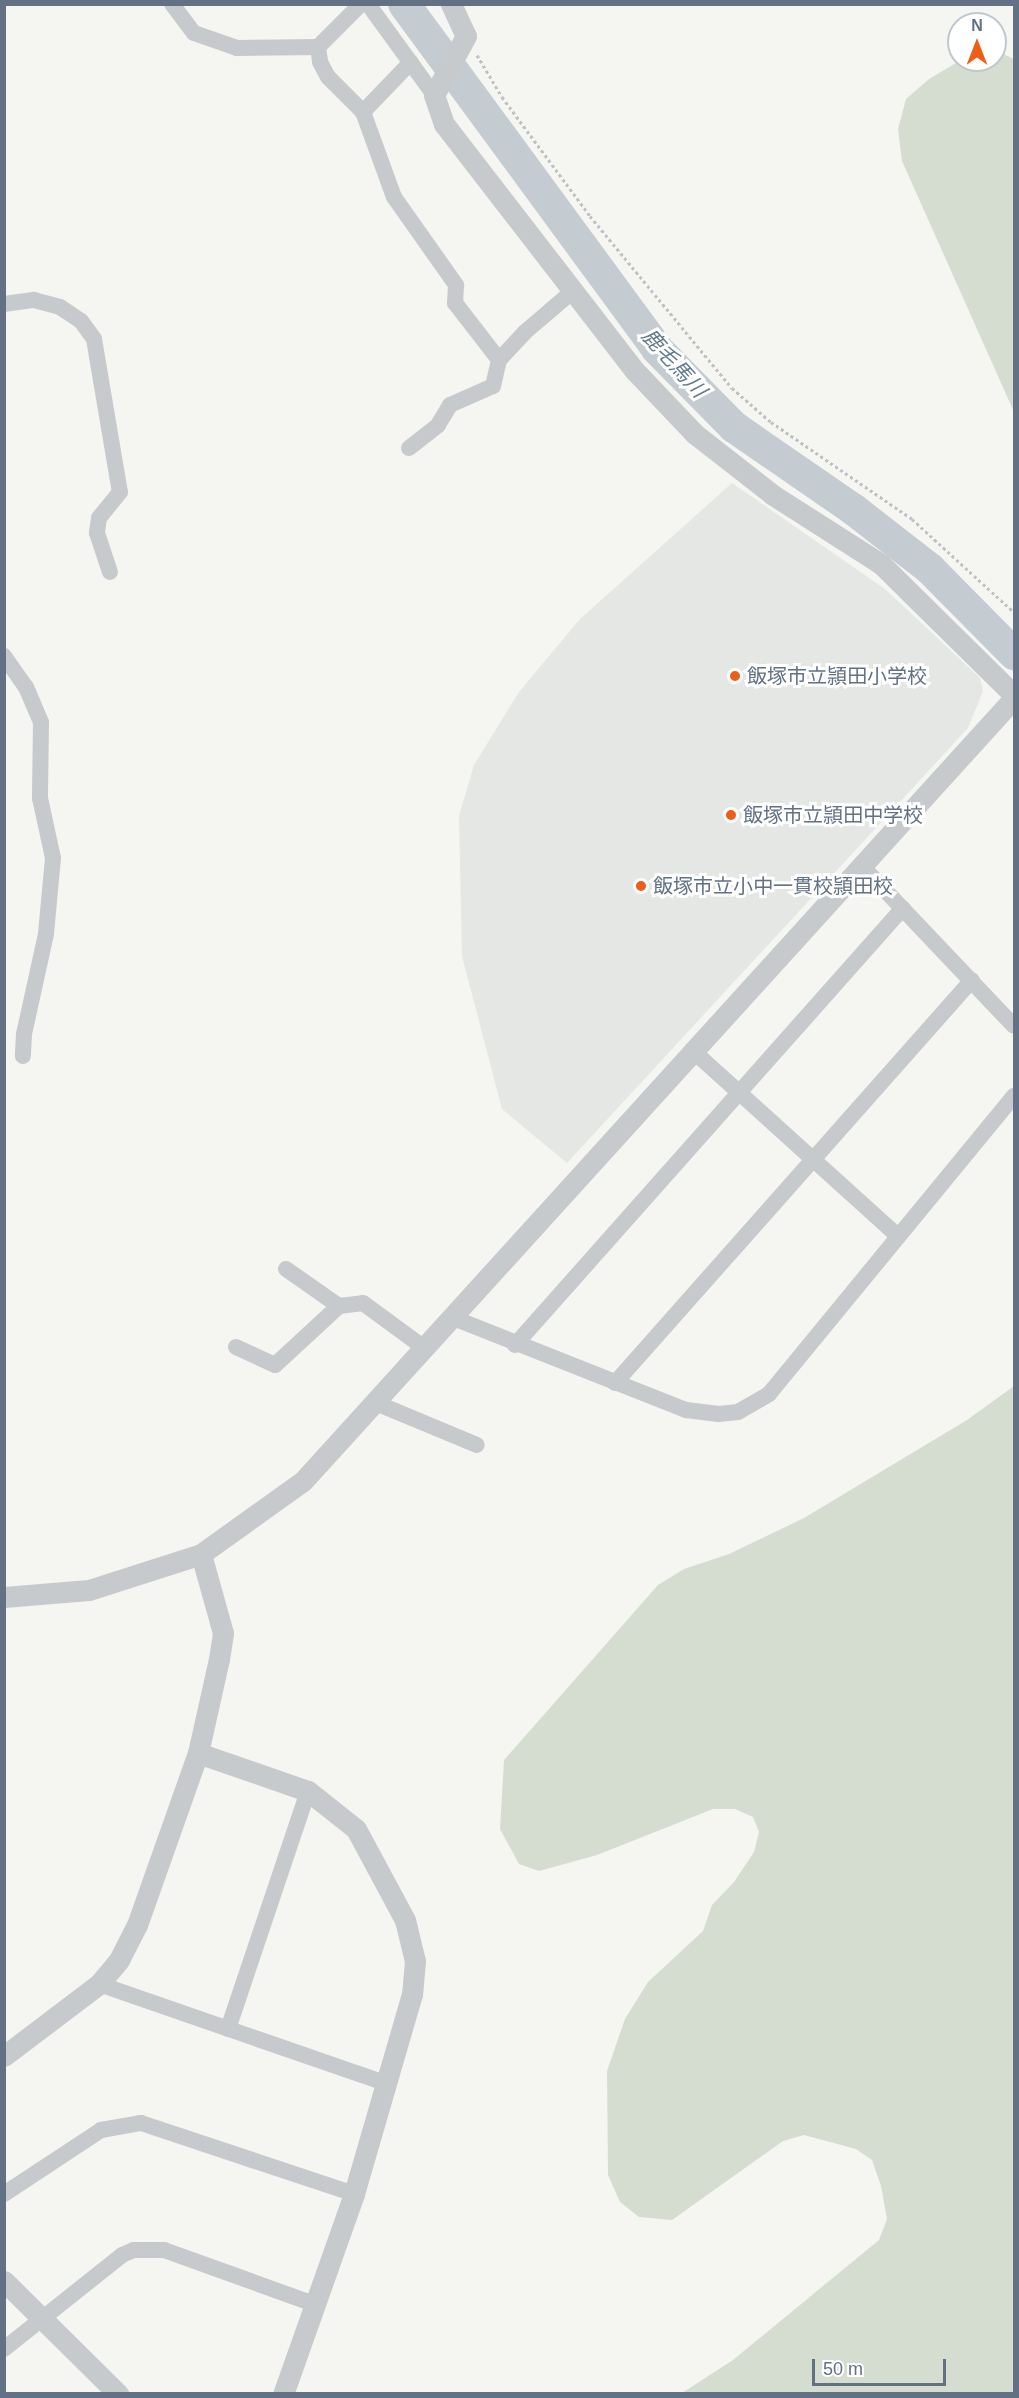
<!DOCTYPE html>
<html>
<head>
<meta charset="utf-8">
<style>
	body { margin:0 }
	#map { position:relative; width:1019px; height:2398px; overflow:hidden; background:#f5f5f1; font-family:Arial,"Noto Sans JP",sans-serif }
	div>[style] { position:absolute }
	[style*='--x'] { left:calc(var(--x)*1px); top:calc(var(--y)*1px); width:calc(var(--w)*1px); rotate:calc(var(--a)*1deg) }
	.built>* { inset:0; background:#e5e7e4 }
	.green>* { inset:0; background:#d5ddd1 }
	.river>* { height:32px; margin:-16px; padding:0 16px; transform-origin:16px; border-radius:16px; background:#c4ccd2 }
	.path>* { height:3px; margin-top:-1.5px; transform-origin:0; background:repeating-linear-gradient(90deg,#c0c1c3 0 3px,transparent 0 6px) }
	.minor>* { height:16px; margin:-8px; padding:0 8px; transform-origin:8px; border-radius:8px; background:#c7cacd }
	.tertiary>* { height:21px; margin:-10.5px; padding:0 10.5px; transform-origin:10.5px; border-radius:10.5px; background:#c7cacd }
	.dots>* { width:16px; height:16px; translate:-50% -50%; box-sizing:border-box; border:3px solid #fff; border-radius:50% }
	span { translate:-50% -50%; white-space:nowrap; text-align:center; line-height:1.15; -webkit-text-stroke:6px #fff; paint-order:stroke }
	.poi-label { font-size:20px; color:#627284 }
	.left { translate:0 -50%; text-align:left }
	.water-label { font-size:21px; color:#627a89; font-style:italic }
	.frame { position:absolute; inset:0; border:6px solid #627284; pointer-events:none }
	.north { position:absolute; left:947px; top:12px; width:60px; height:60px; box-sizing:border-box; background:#fff; border:2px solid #c0c7ce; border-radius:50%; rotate:0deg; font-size:16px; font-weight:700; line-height:24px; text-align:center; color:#627284 }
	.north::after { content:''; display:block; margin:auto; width:21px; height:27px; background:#ef5e17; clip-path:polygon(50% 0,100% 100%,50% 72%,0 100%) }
	.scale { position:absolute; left:812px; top:2359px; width:134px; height:27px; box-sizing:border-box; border:3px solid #627284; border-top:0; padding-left:8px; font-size:18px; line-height:21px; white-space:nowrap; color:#627284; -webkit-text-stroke:4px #fff; paint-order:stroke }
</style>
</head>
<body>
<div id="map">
	<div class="built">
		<div style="clip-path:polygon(732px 483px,885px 589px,980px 678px,983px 691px,968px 728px,567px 1163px,502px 1109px,462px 956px,459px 816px,474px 765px,519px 692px,580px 619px)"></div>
	</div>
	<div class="green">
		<div style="clip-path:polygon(995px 50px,1014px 59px,1014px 412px,902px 161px,898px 129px,906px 99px,929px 79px,961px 60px,995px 60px)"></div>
		<div style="clip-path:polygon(1014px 1386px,1014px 2393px,682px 2393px,733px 2360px,879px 2240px,887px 2219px,881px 2186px,872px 2160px,856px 2149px,804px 2135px,783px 2141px,672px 2220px,639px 2217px,620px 2202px,608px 2175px,607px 2071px,625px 2019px,648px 1982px,703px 1931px,712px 1905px,734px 1882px,754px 1852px,759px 1832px,753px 1817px,735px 1809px,713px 1809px,597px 1855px,539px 1871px,519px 1864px,500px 1829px,504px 1760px,658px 1585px,684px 1569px,729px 1554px,804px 1518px,967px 1420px)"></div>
	</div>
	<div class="river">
		<div style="--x:404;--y:4;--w:428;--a:53.7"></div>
		<div style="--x:657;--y:349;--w:110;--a:45.4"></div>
		<div style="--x:734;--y:427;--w:145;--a:34.6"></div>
		<div style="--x:853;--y:509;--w:98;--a:37.9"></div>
		<div style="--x:930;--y:569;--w:120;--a:45.3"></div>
	</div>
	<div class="path">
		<div style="--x:477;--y:55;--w:49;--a:59.2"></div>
		<div style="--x:502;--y:97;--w:148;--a:53.5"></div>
		<div style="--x:590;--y:216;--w:223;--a:50.5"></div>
		<div style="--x:732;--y:388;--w:52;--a:41.1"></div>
		<div style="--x:771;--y:422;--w:171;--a:34.5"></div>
		<div style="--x:912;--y:519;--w:138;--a:42.4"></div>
	</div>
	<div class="minor">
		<div style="--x:172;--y:4;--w:36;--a:53"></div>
		<div style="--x:194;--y:33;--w:46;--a:19.2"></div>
		<div style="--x:237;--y:48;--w:81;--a:-0.7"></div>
		<div style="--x:318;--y:47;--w:61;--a:-45"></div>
		<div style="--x:368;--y:4;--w:112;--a:54"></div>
		<div style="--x:318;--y:47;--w:15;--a:82"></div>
		<div style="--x:320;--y:62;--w:17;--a:62"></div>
		<div style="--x:328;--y:77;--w:49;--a:45"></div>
		<div style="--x:363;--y:112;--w:69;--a:-46.2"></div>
		<div style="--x:363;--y:112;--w:90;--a:70"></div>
		<div style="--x:394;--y:197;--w:108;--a:54.8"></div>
		<div style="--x:456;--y:285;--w:18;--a:93"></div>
		<div style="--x:455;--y:303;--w:72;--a:52.3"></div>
		<div style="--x:499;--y:360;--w:38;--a:-47"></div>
		<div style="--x:525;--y:332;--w:63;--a:-40.5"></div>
		<div style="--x:4;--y:304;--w:30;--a:-8"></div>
		<div style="--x:34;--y:300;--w:27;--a:15"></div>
		<div style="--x:60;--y:307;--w:25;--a:34"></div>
		<div style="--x:81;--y:321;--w:22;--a:54"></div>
		<div style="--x:94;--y:339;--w:155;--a:80.4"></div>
		<div style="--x:120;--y:492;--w:33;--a:129"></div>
		<div style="--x:99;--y:518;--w:15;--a:98"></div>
		<div style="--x:97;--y:533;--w:41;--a:71.6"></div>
		<div style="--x:409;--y:448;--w:37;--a:-38"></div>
		<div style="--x:438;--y:425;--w:23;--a:-59"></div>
		<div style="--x:450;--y:405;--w:47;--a:-23.8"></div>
		<div style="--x:493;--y:386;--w:27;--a:-77"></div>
		<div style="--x:4;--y:656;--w:38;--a:55"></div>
		<div style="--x:26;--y:687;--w:38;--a:67"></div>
		<div style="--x:41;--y:722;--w:76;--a:90.8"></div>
		<div style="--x:40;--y:798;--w:61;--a:77.8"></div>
		<div style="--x:53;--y:858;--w:76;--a:95.3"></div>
		<div style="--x:46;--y:934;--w:102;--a:102.4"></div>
		<div style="--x:24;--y:1034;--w:22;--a:93"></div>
		<div style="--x:863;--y:867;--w:219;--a:46.5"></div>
		<div style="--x:692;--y:1050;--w:278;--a:42.1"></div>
		<div style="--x:286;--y:1269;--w:65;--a:34.9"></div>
		<div style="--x:451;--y:1317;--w:253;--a:21.6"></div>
		<div style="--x:686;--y:1410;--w:33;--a:7"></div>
		<div style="--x:719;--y:1414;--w:19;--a:-6"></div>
		<div style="--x:738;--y:1412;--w:36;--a:-30"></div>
		<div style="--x:769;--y:1394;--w:386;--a:-50.6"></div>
		<div style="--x:515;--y:1345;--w:584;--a:-48.4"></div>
		<div style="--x:236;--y:1347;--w:43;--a:24.8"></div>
		<div style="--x:275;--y:1365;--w:87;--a:-42.7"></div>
		<div style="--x:339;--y:1306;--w:24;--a:-7"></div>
		<div style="--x:363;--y:1303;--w:74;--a:36.3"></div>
		<div style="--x:615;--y:1383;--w:538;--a:-48.46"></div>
		<div style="--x:376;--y:1403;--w:109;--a:22.6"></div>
		<div style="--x:99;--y:1984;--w:305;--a:19.1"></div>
		<div style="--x:228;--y:2029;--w:251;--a:-71.4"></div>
		<div style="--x:4;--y:2194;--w:116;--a:-33.4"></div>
		<div style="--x:101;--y:2130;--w:41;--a:-9.9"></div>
		<div style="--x:141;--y:2123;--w:225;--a:18.4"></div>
		<div style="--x:4;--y:2349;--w:151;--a:-38.5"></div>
		<div style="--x:122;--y:2255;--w:13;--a:-23"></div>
		<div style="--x:134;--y:2250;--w:30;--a:0"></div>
		<div style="--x:164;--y:2250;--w:163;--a:19.8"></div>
	</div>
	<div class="tertiary">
		<div style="--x:451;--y:4;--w:35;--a:65"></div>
		<div style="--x:466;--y:36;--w:67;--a:118.5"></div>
		<div style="--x:434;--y:95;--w:31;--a:71"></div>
		<div style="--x:444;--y:124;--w:312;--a:52.3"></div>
		<div style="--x:635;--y:371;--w:87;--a:46.4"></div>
		<div style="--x:695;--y:434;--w:99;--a:38"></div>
		<div style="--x:773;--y:495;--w:128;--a:32.6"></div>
		<div style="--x:881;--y:564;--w:187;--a:44.6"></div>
		<div style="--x:4;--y:1597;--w:85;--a:-4.7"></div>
		<div style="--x:89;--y:1590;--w:118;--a:-17.8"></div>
		<div style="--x:201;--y:1554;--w:125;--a:-35.6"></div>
		<div style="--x:303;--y:1481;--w:1058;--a:-47.76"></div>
		<div style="--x:198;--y:1753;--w:116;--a:19.1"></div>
		<div style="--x:308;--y:1791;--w:61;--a:38.4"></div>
		<div style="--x:356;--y:1829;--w:103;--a:61.7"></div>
		<div style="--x:405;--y:1920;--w:42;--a:76.3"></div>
		<div style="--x:415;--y:1961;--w:33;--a:95"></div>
		<div style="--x:412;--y:1994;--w:208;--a:106.2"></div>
		<div style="--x:354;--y:2194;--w:212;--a:109.5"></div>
		<div style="--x:4;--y:2056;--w:119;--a:-37.2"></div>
		<div style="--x:99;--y:1984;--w:31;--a:-50"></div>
		<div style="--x:119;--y:1960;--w:39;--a:-63"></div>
		<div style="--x:137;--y:1925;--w:182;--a:-70.5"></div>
		<div style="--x:198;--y:1753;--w:96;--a:-77.4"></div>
		<div style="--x:219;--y:1659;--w:26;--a:-81"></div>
		<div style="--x:223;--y:1633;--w:82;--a:-105.6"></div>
		<div style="--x:4;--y:2281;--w:161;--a:44.7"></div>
	</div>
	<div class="dots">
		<div style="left:735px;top:676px;background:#ef5e17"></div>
		<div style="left:731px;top:815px;background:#ef5e17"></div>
		<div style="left:641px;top:886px;background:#ef5e17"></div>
	</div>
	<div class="poi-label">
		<span class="left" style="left:747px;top:676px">飯塚市立頴田小学校</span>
		<span class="left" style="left:743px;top:815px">飯塚市立頴田中学校</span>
		<span class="left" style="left:653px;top:886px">飯塚市立小中一貫校頴田校</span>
	</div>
	<div class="water-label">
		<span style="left:674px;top:363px;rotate:48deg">鹿毛馬川</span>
	</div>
	<div class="frame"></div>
	<div class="north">N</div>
	<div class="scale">50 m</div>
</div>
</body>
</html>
